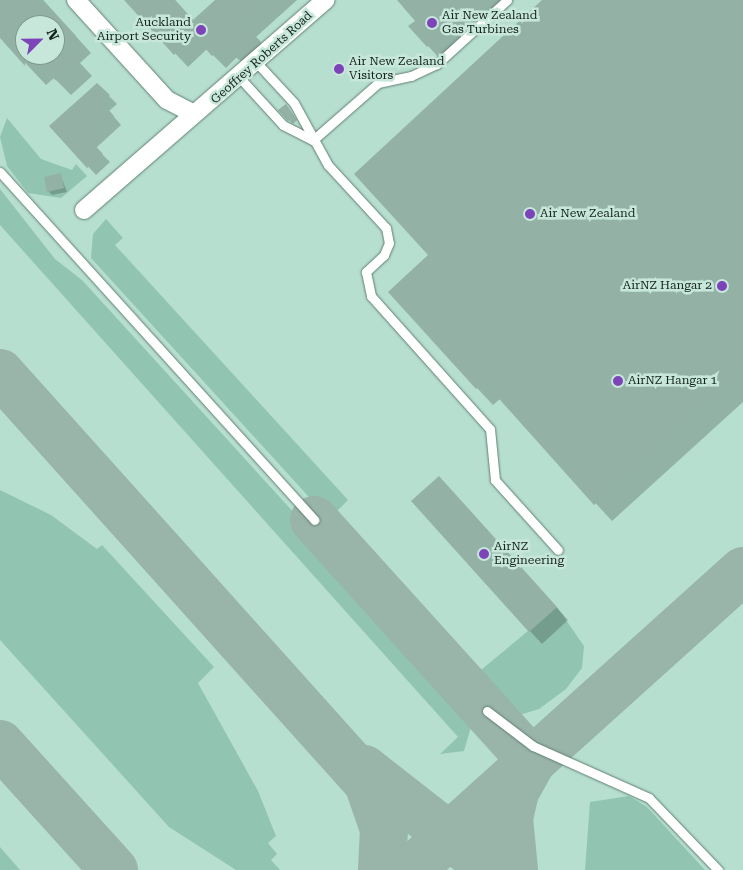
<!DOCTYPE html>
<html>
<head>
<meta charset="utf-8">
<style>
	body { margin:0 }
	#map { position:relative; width:743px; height:870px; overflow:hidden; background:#c7e7da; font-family:"Roboto Serif",serif }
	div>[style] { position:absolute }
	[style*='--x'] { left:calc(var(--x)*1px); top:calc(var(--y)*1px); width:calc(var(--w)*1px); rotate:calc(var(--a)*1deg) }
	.built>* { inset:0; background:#b6dfcf }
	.green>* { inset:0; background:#91c5b1 }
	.shadow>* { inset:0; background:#0003 }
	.taxiway>* { height:48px; margin:-24px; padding:0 24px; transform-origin:24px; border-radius:24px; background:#99b4a9 }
	.building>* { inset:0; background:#93b2a5 }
	.roads { filter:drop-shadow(0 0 1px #617f73) drop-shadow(0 0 1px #617f73) }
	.service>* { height:9px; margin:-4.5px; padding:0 4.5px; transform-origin:4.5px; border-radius:4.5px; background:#fff }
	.minor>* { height:18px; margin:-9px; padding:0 9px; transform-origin:9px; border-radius:9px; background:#fff }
	.dots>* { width:14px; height:14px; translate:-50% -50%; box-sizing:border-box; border:2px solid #c7e7da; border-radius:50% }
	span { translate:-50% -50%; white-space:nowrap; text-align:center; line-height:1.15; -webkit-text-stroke:5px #c7e7da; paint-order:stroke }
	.poi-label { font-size:12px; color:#15221d }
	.left { translate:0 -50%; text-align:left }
	.right { translate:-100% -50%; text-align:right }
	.street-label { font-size:12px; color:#15221d }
	.north { position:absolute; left:15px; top:15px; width:50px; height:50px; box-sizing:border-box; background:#c7e7da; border:1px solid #80988e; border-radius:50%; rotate:67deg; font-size:14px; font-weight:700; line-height:20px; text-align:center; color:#15221d }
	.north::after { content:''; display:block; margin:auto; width:18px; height:22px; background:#7d43b9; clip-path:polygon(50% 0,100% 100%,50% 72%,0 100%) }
</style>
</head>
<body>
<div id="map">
	<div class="built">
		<div style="clip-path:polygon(evenodd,0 0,743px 0,743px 870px,0 870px,0 0,25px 25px,55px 25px,55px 55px,25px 55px,25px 25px)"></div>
	</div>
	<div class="green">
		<div style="clip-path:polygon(7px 118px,41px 159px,72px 170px,76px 164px,87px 176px,61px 198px,28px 193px,7px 166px,0 137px)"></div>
		<div style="clip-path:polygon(0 189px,55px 259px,82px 280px,469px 705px,473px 720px,464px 751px,440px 754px,458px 737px,0 225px)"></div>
		<div style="clip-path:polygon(106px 219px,123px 238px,115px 245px,348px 500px,329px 519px,91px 258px,93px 234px)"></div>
		<div style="clip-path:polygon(0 490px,51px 515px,97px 549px,102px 545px,214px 667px,198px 683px,258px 791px,276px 836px,268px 843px,277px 854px,271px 860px,280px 870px,236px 870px,169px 827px,0 640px)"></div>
		<div style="clip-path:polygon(557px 607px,584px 646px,582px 668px,566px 689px,539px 709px,520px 715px,506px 713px,470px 679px)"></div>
		<div style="clip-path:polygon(629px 796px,647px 807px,705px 870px,585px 870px,590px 802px)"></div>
		<div style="clip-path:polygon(0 847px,20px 870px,0 870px)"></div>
	</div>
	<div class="shadow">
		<div style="clip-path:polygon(evenodd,0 0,43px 0,91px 53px,80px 63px,92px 76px,71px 95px,54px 78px,46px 85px,0 36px,0 0,25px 25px,55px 25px,55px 55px,25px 55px,25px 25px)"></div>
		<div style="clip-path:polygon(125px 0,175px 0,194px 21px,217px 0,297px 0,256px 37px,272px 54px,252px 72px,237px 57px,226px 68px,207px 49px,188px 67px)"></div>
		<div style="clip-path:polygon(410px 0,514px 0,444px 63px,428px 46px)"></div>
		<div style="clip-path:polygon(544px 0,743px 0,743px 402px,612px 521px,500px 399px,493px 405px,477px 388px,430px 255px)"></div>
		<div style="clip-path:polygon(97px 84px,117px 104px,109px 111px,121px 125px,96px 148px,110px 162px,96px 175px,51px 126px)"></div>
		<div style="clip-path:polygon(286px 105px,297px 120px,293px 124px,280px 111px)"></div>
		<div style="clip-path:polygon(60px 174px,67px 192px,52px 195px,48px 191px)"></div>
		<div style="clip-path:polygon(452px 491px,568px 620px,542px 644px,530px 631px)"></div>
	</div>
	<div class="taxiway">
		<div style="--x:0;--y:373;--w:551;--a:48.09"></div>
		<div style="--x:368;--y:783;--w:49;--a:70.8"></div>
		<div style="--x:384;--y:829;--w:41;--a:92.8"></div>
		<div style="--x:314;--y:520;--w:325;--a:47.9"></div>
		<div style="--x:532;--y:761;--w:35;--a:119"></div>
		<div style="--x:515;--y:792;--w:27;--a:103"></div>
		<div style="--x:509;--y:818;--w:52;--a:84.5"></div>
		<div style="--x:0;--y:744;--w:170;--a:47.9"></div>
		<div style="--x:364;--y:769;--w:140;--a:38"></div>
		<div style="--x:411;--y:870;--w:447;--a:-42"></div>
	</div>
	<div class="building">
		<div style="clip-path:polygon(0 0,43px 0,76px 36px,65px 46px,77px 60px,55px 80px,31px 55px,55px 55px,55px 25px,25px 25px,25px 66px,0 38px)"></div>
		<div style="clip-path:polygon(124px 0,175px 0,193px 20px,215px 0,270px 0,244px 24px,260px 41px,239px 60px,224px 45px,212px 56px,194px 36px,174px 55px)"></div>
		<div style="clip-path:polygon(397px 0,480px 0,427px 47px,408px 26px,415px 21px)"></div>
		<div style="clip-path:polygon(542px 0,743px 0,743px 370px,594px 505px,484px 382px,476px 389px,388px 292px,428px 255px,354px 174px)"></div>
		<div style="clip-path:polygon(97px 83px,110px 95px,102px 102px,114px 116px,89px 139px,103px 154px,87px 168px,49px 126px)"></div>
		<div style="clip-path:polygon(286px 104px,294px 116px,288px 121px,278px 110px)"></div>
		<div style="clip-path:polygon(61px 173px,64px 188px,47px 192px,44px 177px)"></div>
		<div style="clip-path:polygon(439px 476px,557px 607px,529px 632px,411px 501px)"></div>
	</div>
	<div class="roads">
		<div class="service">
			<div style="--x:257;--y:63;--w:54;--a:47.2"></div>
			<div style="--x:294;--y:103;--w:71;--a:61.3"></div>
			<div style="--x:328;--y:165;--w:86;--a:47.4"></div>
			<div style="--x:386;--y:228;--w:15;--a:79"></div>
			<div style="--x:389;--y:243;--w:13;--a:113"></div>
			<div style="--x:384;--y:255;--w:25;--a:137"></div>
			<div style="--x:366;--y:272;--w:25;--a:78"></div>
			<div style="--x:371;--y:296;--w:178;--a:48.2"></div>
			<div style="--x:490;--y:429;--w:51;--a:84.4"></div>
			<div style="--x:495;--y:480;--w:94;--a:48"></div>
			<div style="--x:240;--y:78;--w:64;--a:47.5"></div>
			<div style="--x:283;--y:125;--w:34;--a:27"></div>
			<div style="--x:313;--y:140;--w:86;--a:-41.2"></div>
			<div style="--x:378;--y:83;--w:34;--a:-12"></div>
			<div style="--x:411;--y:76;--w:29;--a:-25"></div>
			<div style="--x:437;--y:64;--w:95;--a:-42.4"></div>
			<div style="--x:0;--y:172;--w:469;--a:47.9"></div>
			<div style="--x:487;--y:711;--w:58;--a:37.3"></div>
			<div style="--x:533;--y:746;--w:127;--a:24.1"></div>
			<div style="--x:649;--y:798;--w:100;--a:46.2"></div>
		</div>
		<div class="minor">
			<div style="--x:76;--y:0;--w:135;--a:47.7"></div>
			<div style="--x:167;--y:100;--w:28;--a:27"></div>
			<div style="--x:84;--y:210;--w:320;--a:-41"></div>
		</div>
	</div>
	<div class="dots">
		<div style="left:432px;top:23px;background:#7d43b9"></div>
		<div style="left:201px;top:30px;background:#7d43b9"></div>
		<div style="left:339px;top:69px;background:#7d43b9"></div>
		<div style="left:530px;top:214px;background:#7d43b9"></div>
		<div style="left:722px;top:286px;background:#7d43b9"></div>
		<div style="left:618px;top:381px;background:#7d43b9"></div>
		<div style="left:484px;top:554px;background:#7d43b9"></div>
	</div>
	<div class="poi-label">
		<span class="left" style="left:442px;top:23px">Air New Zealand<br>Gas Turbines</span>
		<span class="right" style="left:191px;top:30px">Auckland<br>Airport Security</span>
		<span class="left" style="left:349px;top:69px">Air New Zealand<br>Visitors</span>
		<span class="left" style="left:540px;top:214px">Air New Zealand</span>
		<span class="right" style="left:712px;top:286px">AirNZ Hangar 2</span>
		<span class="left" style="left:628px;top:381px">AirNZ Hangar 1</span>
		<span class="left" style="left:494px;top:554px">AirNZ<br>Engineering</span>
	</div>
	<div class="street-label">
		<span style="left:262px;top:58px;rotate:-42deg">Geoffrey Roberts Road</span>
	</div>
	<div class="north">N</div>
</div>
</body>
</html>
